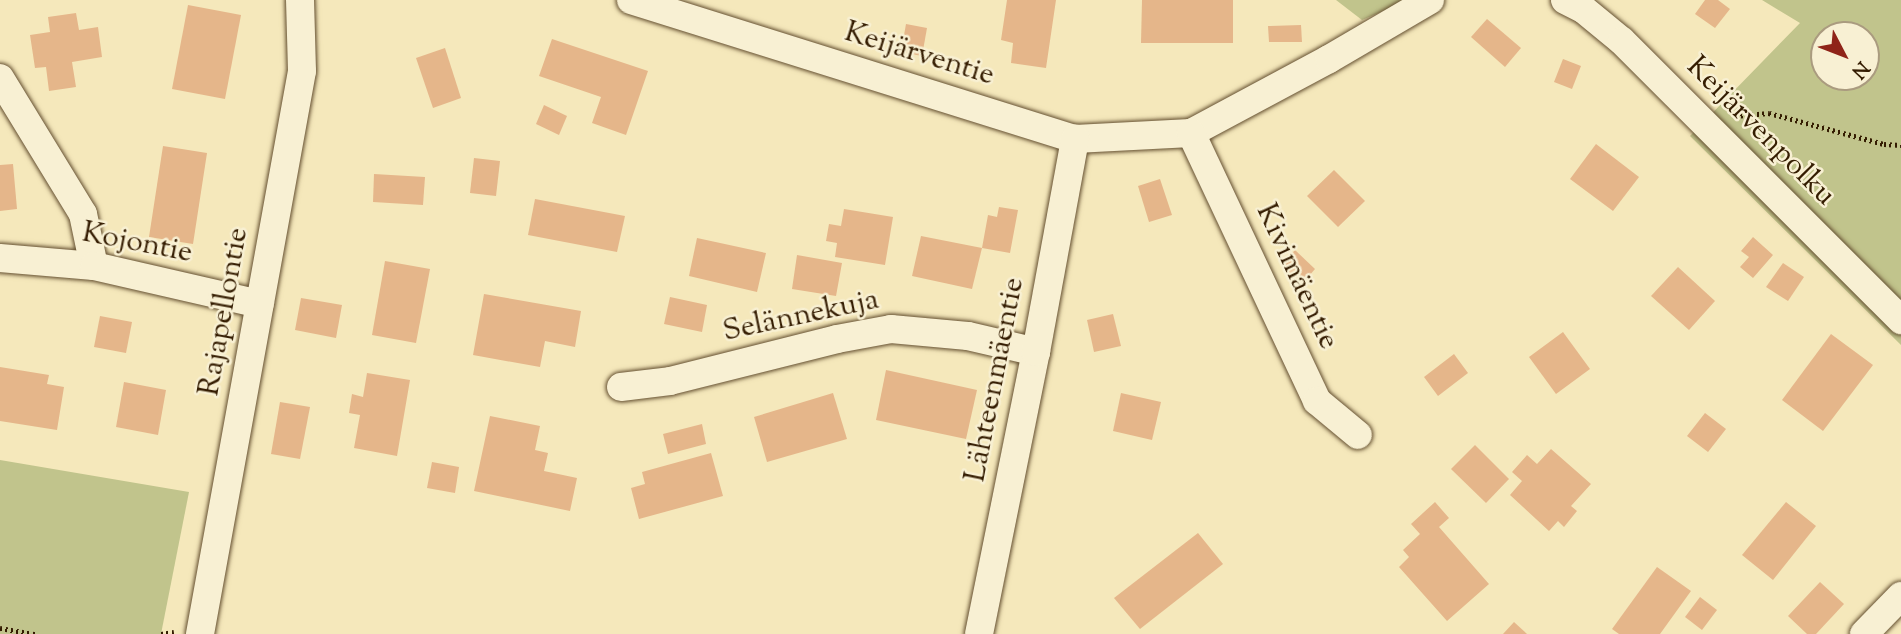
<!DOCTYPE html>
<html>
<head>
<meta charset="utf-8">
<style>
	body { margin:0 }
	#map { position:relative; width:1901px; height:634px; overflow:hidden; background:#f5e8bb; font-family:"Sorts Mill Goudy",serif }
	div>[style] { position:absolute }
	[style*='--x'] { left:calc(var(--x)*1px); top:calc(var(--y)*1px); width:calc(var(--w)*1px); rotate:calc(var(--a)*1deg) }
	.green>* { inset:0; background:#c1c48c }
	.building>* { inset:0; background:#e5b68a }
	.path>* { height:4.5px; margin-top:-2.25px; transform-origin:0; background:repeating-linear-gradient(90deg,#341c01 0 2px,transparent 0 5.5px) }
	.roads { filter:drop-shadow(0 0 2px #644f30) drop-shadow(0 0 2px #644f30) }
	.minor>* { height:28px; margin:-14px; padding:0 14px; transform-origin:14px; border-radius:14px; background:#f8f0d3 }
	span { translate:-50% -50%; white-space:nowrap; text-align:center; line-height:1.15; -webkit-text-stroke:5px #f8f0d3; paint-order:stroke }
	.street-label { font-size:30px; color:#341c01 }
	.north { position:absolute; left:1810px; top:21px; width:70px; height:70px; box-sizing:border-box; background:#f8f0d3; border:2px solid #aa9b7f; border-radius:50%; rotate:132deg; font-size:19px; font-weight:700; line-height:28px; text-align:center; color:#341c01 }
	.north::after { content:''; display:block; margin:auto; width:24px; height:32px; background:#8f2418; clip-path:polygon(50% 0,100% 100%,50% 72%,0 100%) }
</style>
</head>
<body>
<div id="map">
	<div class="green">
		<div style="clip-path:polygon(1336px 0,1409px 0,1362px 20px)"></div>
		<div style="clip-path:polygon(evenodd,1762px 0,1901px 0,1901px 345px,1690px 136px,1800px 23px,1762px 0,1824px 35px,1866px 35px,1866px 77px,1824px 77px,1824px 35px)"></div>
		<div style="clip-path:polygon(0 460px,189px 492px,161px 634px,0 634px)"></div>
	</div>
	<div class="building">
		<div style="clip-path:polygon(1007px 0,1056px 0,1046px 68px,1011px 63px,1013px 43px,1001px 40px)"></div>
		<div style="clip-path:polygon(1142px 0,1233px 0,1233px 43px,1141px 43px)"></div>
		<div style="clip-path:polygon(1705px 0,1718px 0,1730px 9px,1715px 28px,1695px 14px)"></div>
		<div style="clip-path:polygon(188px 5px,241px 15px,225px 99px,172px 89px)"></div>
		<div style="clip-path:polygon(76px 13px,79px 30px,98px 27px,102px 57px,72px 62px,76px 87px,49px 91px,46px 67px,35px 68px,30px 35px,50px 32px,48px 17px)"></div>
		<div style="clip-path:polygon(1487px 19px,1521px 48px,1505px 67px,1471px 37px)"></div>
		<div style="clip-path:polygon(906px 24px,927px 28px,922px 56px,901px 52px)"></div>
		<div style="clip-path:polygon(1301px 25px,1302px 42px,1269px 42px,1268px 26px)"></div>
		<div style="clip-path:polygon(552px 39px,648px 71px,626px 135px,592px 123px,601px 97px,539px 76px)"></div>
		<div style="clip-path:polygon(445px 48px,461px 98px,433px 108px,416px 58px)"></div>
		<div style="clip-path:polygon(1563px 59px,1581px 66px,1572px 89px,1554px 82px)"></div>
		<div style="clip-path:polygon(544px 105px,567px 116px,559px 135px,536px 124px)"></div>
		<div style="clip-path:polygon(1596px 144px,1639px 177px,1613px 211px,1570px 179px)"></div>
		<div style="clip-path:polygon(163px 146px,207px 153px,193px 244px,149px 237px)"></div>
		<div style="clip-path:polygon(474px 158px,500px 161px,496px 196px,470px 193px)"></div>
		<div style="clip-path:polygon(13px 164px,17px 209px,0 211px,0 165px)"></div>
		<div style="clip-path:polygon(1334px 170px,1365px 201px,1338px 227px,1307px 196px)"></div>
		<div style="clip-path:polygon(374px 174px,425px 177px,423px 205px,373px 202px)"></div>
		<div style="clip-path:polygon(1160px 179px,1172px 215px,1149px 222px,1138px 186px)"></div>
		<div style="clip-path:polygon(535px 199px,625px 216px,617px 252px,528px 235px)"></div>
		<div style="clip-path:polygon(999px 207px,1018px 210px,1010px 253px,982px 248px,988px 215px,997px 217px)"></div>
		<div style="clip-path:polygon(844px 209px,893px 217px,885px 265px,835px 257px,837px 243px,826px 241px,829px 224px,841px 226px)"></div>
		<div style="clip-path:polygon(921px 236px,982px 248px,972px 289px,912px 276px)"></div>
		<div style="clip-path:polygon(1753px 237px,1773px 255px,1753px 278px,1740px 267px,1749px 257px,1741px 251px)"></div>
		<div style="clip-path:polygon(697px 238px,766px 253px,757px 292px,689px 276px)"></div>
		<div style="clip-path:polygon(1295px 250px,1315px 269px,1302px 284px,1281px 265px)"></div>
		<div style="clip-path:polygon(797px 255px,842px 263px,836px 296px,792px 289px)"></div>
		<div style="clip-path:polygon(385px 261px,430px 269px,416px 343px,372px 335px)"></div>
		<div style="clip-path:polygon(1783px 263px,1804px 277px,1788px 301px,1766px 287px)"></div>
		<div style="clip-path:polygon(1678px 267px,1715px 301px,1689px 330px,1651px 296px)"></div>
		<div style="clip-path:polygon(484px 294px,581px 311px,575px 347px,545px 341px,540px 367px,473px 355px)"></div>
		<div style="clip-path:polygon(670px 297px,707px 305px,702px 332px,664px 324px)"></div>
		<div style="clip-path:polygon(301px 298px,342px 305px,336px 338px,295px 330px)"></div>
		<div style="clip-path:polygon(1113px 314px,1121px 346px,1094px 352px,1087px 320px)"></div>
		<div style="clip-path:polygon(100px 316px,132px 322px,126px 353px,94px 347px)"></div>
		<div style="clip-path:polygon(1563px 332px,1590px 369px,1556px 394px,1529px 357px)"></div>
		<div style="clip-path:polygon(1831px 334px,1873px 365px,1823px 431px,1782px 400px)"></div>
		<div style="clip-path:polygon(1454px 354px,1468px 373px,1438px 396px,1424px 377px)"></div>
		<div style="clip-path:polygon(0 367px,49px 375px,47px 384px,64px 387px,57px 430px,0 421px)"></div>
		<div style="clip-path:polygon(886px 370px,977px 390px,966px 439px,876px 420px)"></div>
		<div style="clip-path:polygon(367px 373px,410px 380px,397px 456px,354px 448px,360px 415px,349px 413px,352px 394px,363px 397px)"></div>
		<div style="clip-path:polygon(124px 382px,166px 390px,158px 435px,116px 427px)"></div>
		<div style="clip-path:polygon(833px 393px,847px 439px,767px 462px,754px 417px)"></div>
		<div style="clip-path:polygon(1121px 393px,1161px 402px,1152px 440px,1113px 431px)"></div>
		<div style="clip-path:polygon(280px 402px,310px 407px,300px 459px,271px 454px)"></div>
		<div style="clip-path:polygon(1705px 413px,1726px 429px,1708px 452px,1687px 436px)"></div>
		<div style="clip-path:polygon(490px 416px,540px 426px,535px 450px,548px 453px,544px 471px,577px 478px,570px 511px,474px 491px)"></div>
		<div style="clip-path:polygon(702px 424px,706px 444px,668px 454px,663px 434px)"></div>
		<div style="clip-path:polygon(1475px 445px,1509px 479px,1486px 503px,1451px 469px)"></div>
		<div style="clip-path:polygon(1551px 449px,1591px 484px,1571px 506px,1577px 511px,1564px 527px,1558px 521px,1549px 531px,1510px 495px,1522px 481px,1512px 472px,1527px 455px,1537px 464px)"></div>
		<div style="clip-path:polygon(711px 453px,723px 496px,639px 519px,631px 488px,645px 484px,642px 472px)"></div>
		<div style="clip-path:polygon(432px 462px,459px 467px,455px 493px,427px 488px)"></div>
		<div style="clip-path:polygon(1435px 502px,1449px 518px,1439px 527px,1489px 584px,1447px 621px,1399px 567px,1409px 557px,1403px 550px,1420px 534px,1411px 524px)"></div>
		<div style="clip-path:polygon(1786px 502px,1816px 526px,1773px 580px,1742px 555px)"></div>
		<div style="clip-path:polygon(1198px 533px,1223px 564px,1140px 629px,1114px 598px)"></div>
		<div style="clip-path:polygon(1657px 567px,1691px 591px,1660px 634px,1619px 634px,1612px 629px)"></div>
		<div style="clip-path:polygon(1820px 582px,1844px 604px,1816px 634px,1807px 634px,1788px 616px)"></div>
		<div style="clip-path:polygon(1700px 597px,1717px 610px,1702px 630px,1685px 617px)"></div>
		<div style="clip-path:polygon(1514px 622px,1527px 634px,1503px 634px)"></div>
	</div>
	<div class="path">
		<div style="--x:1735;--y:116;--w:34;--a:-5"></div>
		<div style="--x:1769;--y:113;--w:119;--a:15.1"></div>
		<div style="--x:1884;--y:144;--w:17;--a:3"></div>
		<div style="--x:0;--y:628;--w:36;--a:10"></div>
		<div style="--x:161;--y:634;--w:13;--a:-9"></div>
	</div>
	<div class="roads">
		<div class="minor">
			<div style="--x:631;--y:0;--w:465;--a:17.4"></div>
			<div style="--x:1075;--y:139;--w:116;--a:-3"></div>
			<div style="--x:1191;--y:133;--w:157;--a:-28.2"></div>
			<div style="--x:1329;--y:59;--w:117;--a:-30.3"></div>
			<div style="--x:1565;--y:0;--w:20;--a:27"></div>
			<div style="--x:1583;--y:9;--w:50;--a:39.4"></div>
			<div style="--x:1622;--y:41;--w:395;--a:45"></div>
			<div style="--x:0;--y:78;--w:159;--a:58.6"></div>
			<div style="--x:83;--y:214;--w:53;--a:78.1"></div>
			<div style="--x:1191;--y:133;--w:296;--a:64.8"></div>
			<div style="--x:1317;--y:401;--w:53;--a:39.7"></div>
			<div style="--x:0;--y:258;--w:94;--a:4.9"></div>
			<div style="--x:94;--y:266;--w:170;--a:12.9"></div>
			<div style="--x:621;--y:387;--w:49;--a:-7"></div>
			<div style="--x:670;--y:381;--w:172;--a:-14.1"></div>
			<div style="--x:837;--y:339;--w:55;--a:-10.5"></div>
			<div style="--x:891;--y:329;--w:77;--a:5.2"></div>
			<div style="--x:968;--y:336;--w:70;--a:13.2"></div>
			<div style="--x:200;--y:634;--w:572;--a:-79.73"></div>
			<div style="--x:302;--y:71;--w:71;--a:-91.6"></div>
			<div style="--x:979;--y:634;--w:288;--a:-78.6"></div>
			<div style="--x:1036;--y:352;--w:217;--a:-79.6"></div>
			<div style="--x:1864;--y:634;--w:53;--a:-45.8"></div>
		</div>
	</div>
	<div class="street-label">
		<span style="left:919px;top:55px;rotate:17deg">Keijärventie</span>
		<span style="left:1760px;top:132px;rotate:45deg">Keijärvenpolku</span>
		<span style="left:137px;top:244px;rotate:11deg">Kojontie</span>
		<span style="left:1296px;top:277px;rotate:65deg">Kivimäentie</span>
		<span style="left:225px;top:312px;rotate:-80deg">Rajapellontie</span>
		<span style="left:801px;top:317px;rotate:-12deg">Selännekuja</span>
		<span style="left:996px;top:380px;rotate:-79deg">Lähteenmäentie</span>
	</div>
	<div class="north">N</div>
</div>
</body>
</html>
